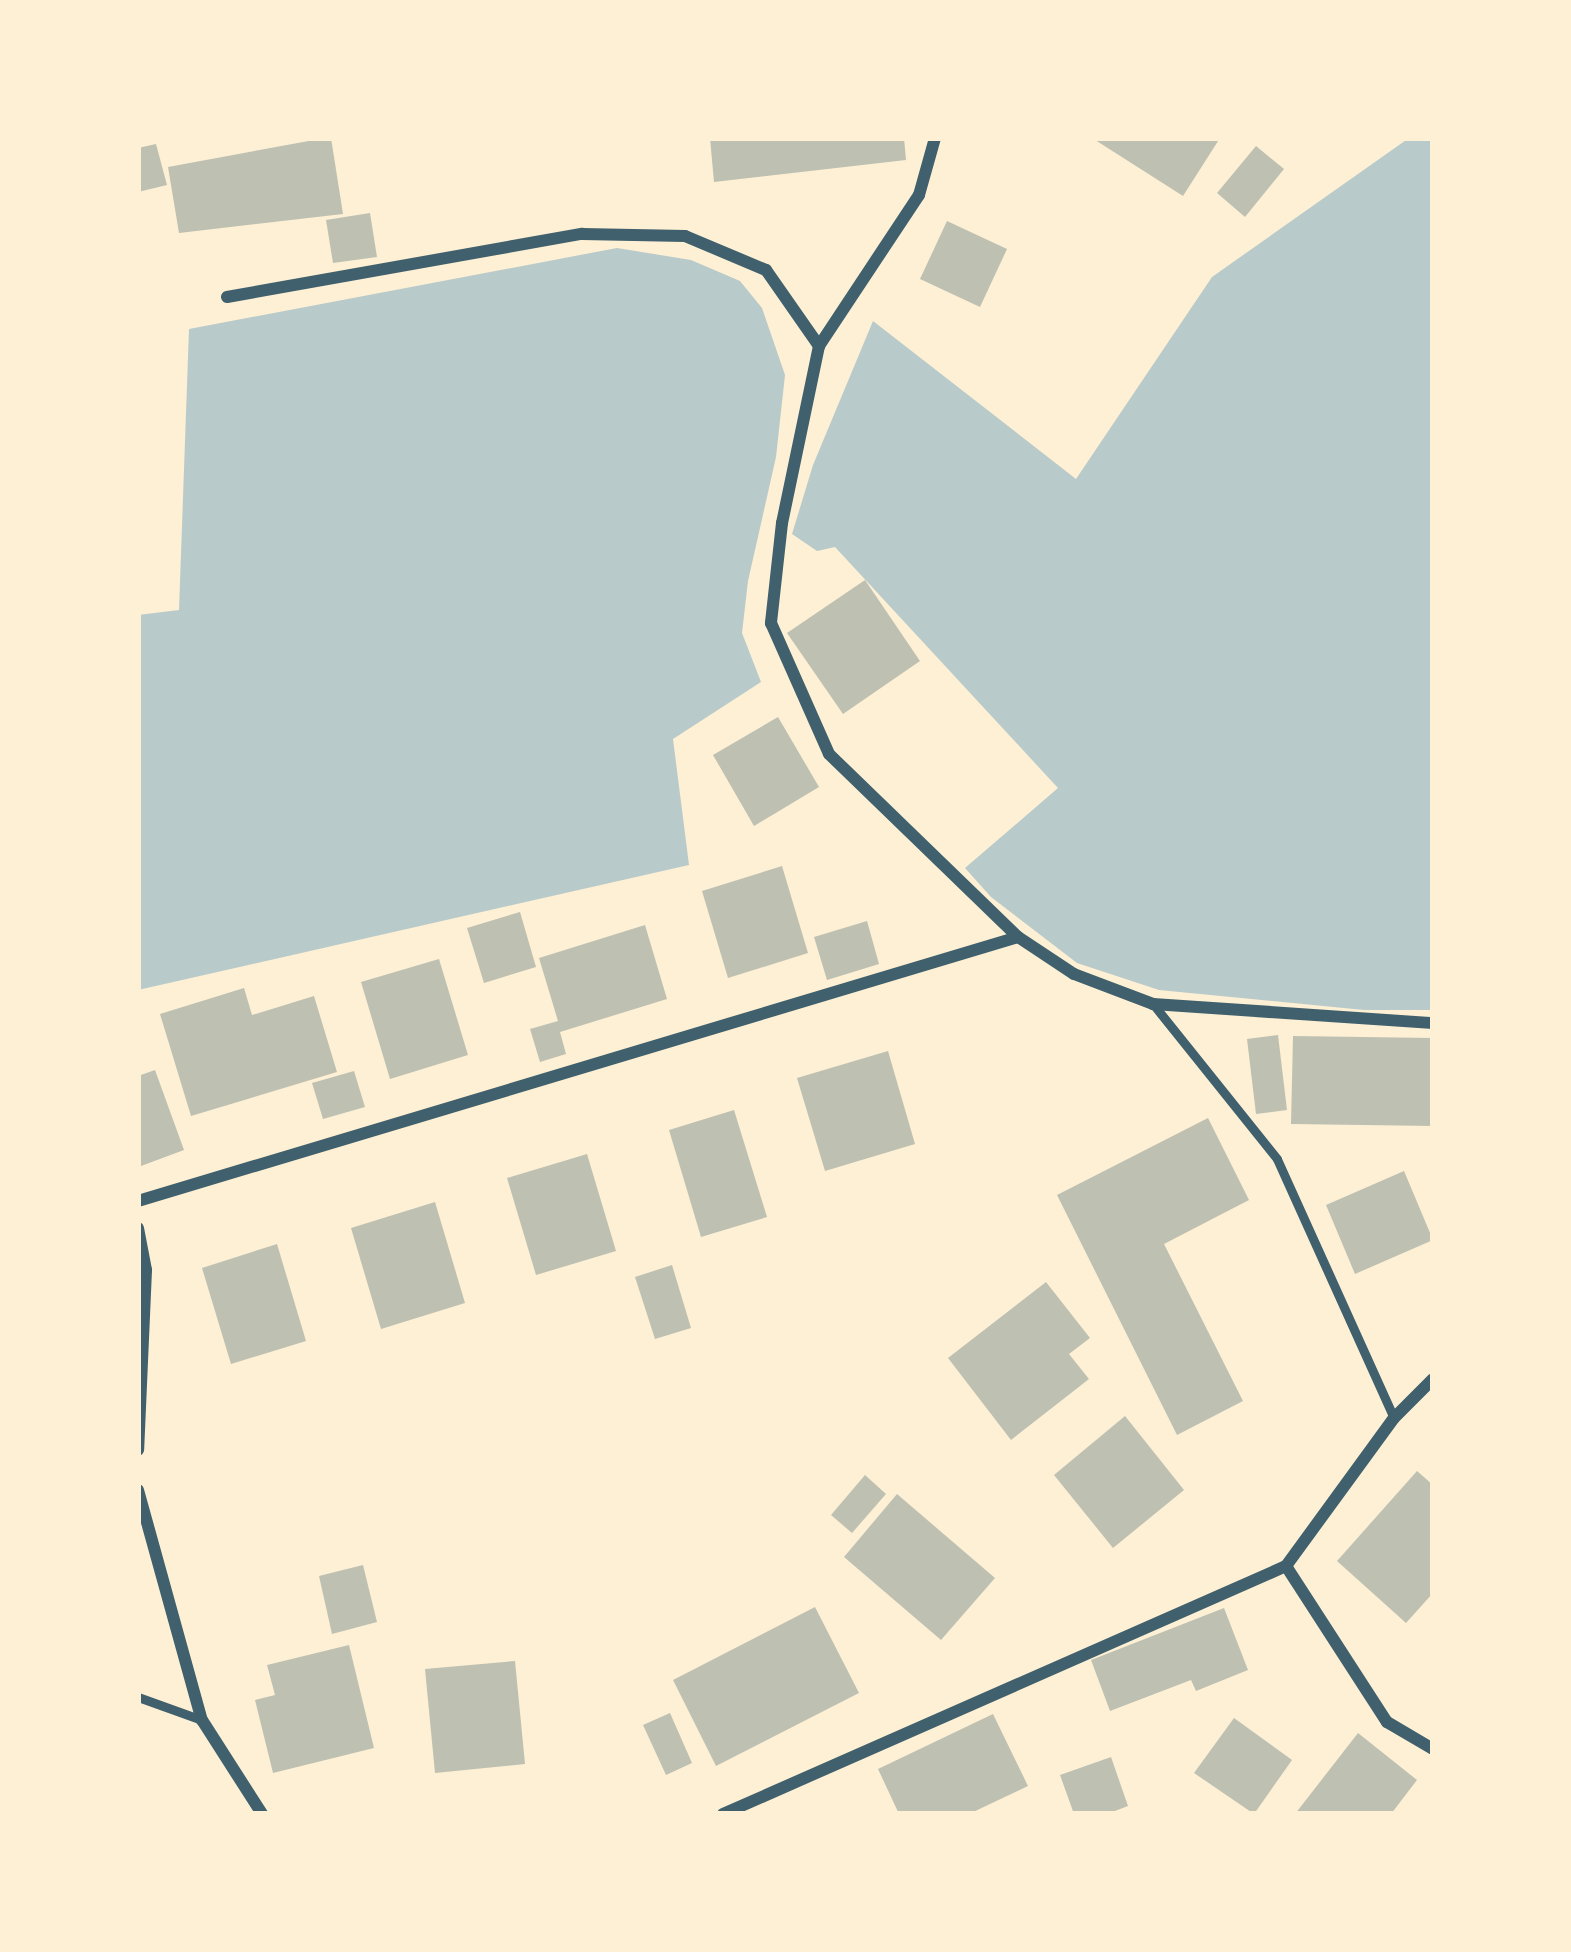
<!DOCTYPE html>
<html>
<head>
<meta charset="utf-8">
<style>
	body { margin:0 }
	#map { position:relative; width:1571px; height:1952px; overflow:hidden; background:#fdf0d5; font-family:"Noto Serif",serif }
	div>[style] { position:absolute }
	[style*='--x'] { left:calc(var(--x)*1px); top:calc(var(--y)*1px); width:calc(var(--w)*1px); rotate:calc(var(--a)*1deg) }
	.green>* { inset:0; background:#b9caca }
	.building>* { inset:0; background:#bec0b2 }
	.service>* { height:9px; margin:-4.5px; padding:0 4.5px; transform-origin:4.5px; border-radius:4.5px; background:#3f606c }
	.minor>* { height:12px; margin:-6px; padding:0 6px; transform-origin:6px; border-radius:6px; background:#3f606c }
	span { translate:-50% -50%; white-space:nowrap; text-align:center; line-height:1.15; -webkit-text-stroke:9px #fdf0d5; paint-order:stroke }
	.frame { position:absolute; inset:0; border:141px solid #fdf0d5; pointer-events:none }
</style>
</head>
<body>
<div id="map">
	<div class="green">
		<div style="clip-path:polygon(1409px 138px,1433px 138px,1433px 1010px,1364px 1010px,1159px 990px,1077px 963px,991px 897px,965px 868px,1058px 788px,835px 547px,817px 551px,792px 534px,813px 465px,873px 321px,1076px 479px,1212px 277px)"></div>
		<div style="clip-path:polygon(617px 248px,691px 260px,740px 281px,762px 308px,785px 375px,776px 457px,748px 581px,742px 633px,761px 682px,673px 739px,689px 865px,138px 990px,138px 615px,179px 610px,189px 329px)"></div>
	</div>
	<div class="building">
		<div style="clip-path:polygon(325px 138px,331px 138px,343px 214px,179px 233px,168px 167px)"></div>
		<div style="clip-path:polygon(710px 138px,904px 138px,906px 160px,714px 182px)"></div>
		<div style="clip-path:polygon(1092px 138px,1220px 138px,1183px 196px)"></div>
		<div style="clip-path:polygon(156px 144px,167px 185px,138px 192px,138px 148px)"></div>
		<div style="clip-path:polygon(1256px 146px,1284px 169px,1245px 217px,1217px 193px)"></div>
		<div style="clip-path:polygon(370px 213px,377px 257px,333px 263px,326px 220px)"></div>
		<div style="clip-path:polygon(947px 221px,1007px 249px,980px 307px,920px 279px)"></div>
		<div style="clip-path:polygon(865px 580px,920px 661px,843px 714px,787px 633px)"></div>
		<div style="clip-path:polygon(778px 717px,819px 787px,754px 826px,713px 755px)"></div>
		<div style="clip-path:polygon(782px 866px,808px 953px,728px 978px,702px 891px)"></div>
		<div style="clip-path:polygon(520px 912px,536px 967px,484px 983px,467px 928px)"></div>
		<div style="clip-path:polygon(867px 921px,879px 964px,827px 980px,814px 937px)"></div>
		<div style="clip-path:polygon(645px 925px,667px 999px,560px 1032px,566px 1054px,540px 1062px,530px 1029px,558px 1021px,539px 958px)"></div>
		<div style="clip-path:polygon(439px 959px,468px 1055px,390px 1079px,361px 982px)"></div>
		<div style="clip-path:polygon(244px 988px,252px 1015px,314px 996px,337px 1072px,191px 1116px,160px 1014px)"></div>
		<div style="clip-path:polygon(1278px 1035px,1287px 1110px,1256px 1114px,1247px 1039px)"></div>
		<div style="clip-path:polygon(1293px 1036px,1433px 1038px,1433px 1126px,1291px 1124px)"></div>
		<div style="clip-path:polygon(888px 1051px,915px 1144px,825px 1171px,797px 1078px)"></div>
		<div style="clip-path:polygon(155px 1070px,184px 1150px,141px 1166px,138px 1076px)"></div>
		<div style="clip-path:polygon(354px 1071px,365px 1107px,323px 1119px,312px 1083px)"></div>
		<div style="clip-path:polygon(734px 1110px,767px 1217px,701px 1237px,669px 1130px)"></div>
		<div style="clip-path:polygon(1208px 1118px,1249px 1200px,1164px 1244px,1243px 1401px,1177px 1435px,1057px 1195px)"></div>
		<div style="clip-path:polygon(587px 1154px,616px 1251px,536px 1275px,507px 1178px)"></div>
		<div style="clip-path:polygon(1404px 1171px,1433px 1240px,1355px 1274px,1326px 1205px)"></div>
		<div style="clip-path:polygon(435px 1202px,465px 1303px,381px 1329px,351px 1228px)"></div>
		<div style="clip-path:polygon(277px 1244px,306px 1341px,231px 1364px,202px 1268px)"></div>
		<div style="clip-path:polygon(672px 1265px,691px 1328px,655px 1339px,635px 1277px)"></div>
		<div style="clip-path:polygon(1046px 1282px,1090px 1338px,1069px 1354px,1089px 1379px,1011px 1440px,948px 1358px)"></div>
		<div style="clip-path:polygon(1125px 1416px,1184px 1490px,1113px 1548px,1054px 1475px)"></div>
		<div style="clip-path:polygon(1417px 1471px,1433px 1485px,1433px 1593px,1406px 1623px,1337px 1561px)"></div>
		<div style="clip-path:polygon(865px 1475px,886px 1494px,852px 1533px,831px 1515px)"></div>
		<div style="clip-path:polygon(897px 1494px,995px 1578px,941px 1640px,844px 1557px)"></div>
		<div style="clip-path:polygon(363px 1565px,377px 1622px,332px 1634px,319px 1576px)"></div>
		<div style="clip-path:polygon(815px 1607px,859px 1693px,716px 1766px,673px 1680px)"></div>
		<div style="clip-path:polygon(1224px 1608px,1248px 1670px,1196px 1691px,1191px 1680px,1110px 1711px,1091px 1660px)"></div>
		<div style="clip-path:polygon(349px 1645px,374px 1748px,273px 1773px,255px 1700px,275px 1695px,267px 1665px)"></div>
		<div style="clip-path:polygon(515px 1661px,525px 1764px,435px 1773px,425px 1669px)"></div>
		<div style="clip-path:polygon(670px 1713px,692px 1763px,666px 1775px,643px 1725px)"></div>
		<div style="clip-path:polygon(993px 1714px,1028px 1786px,969px 1814px,899px 1814px,878px 1769px)"></div>
		<div style="clip-path:polygon(1234px 1718px,1292px 1760px,1254px 1814px,1194px 1773px)"></div>
		<div style="clip-path:polygon(1358px 1733px,1417px 1780px,1391px 1814px,1295px 1814px)"></div>
		<div style="clip-path:polygon(1111px 1757px,1128px 1806px,1107px 1814px,1074px 1814px,1060px 1775px)"></div>
	</div>
	<div class="service">
		<div style="--x:1153;--y:1004;--w:198;--a:51.3"></div>
		<div style="--x:1277;--y:1159;--w:284;--a:65.7"></div>
		<div style="--x:138;--y:1697;--w:68;--a:19.8"></div>
	</div>
	<div class="minor">
		<div style="--x:227;--y:297;--w:361;--a:-10.1"></div>
		<div style="--x:582;--y:234;--w:103;--a:1.1"></div>
		<div style="--x:685;--y:236;--w:88;--a:22.8"></div>
		<div style="--x:766;--y:270;--w:93;--a:55.1"></div>
		<div style="--x:819;--y:346;--w:181;--a:101.8"></div>
		<div style="--x:782;--y:523;--w:101;--a:96.3"></div>
		<div style="--x:771;--y:623;--w:143;--a:66.1"></div>
		<div style="--x:829;--y:754;--w:263;--a:44.1"></div>
		<div style="--x:819;--y:346;--w:181;--a:-56.5"></div>
		<div style="--x:919;--y:195;--w:59;--a:-74.3"></div>
		<div style="--x:138;--y:1201;--w:919;--a:-16.7"></div>
		<div style="--x:1018;--y:937;--w:67;--a:33.5"></div>
		<div style="--x:1074;--y:974;--w:85;--a:20.8"></div>
		<div style="--x:1153;--y:1004;--w:281;--a:3.9"></div>
		<div style="--x:138;--y:1228;--w:43;--a:79.2"></div>
		<div style="--x:146;--y:1270;--w:180;--a:92.5"></div>
		<div style="--x:138;--y:1490;--w:239;--a:74.5"></div>
		<div style="--x:202;--y:1720;--w:112;--a:57.4"></div>
		<div style="--x:1286;--y:1566;--w:186;--a:57.1"></div>
		<div style="--x:1387;--y:1722;--w:53;--a:30.4"></div>
		<div style="--x:723;--y:1814;--w:615;--a:-23.77"></div>
		<div style="--x:1286;--y:1566;--w:183;--a:-53.9"></div>
		<div style="--x:1394;--y:1418;--w:55;--a:-45"></div>
	</div>
	<div class="frame"></div>
</div>
</body>
</html>
